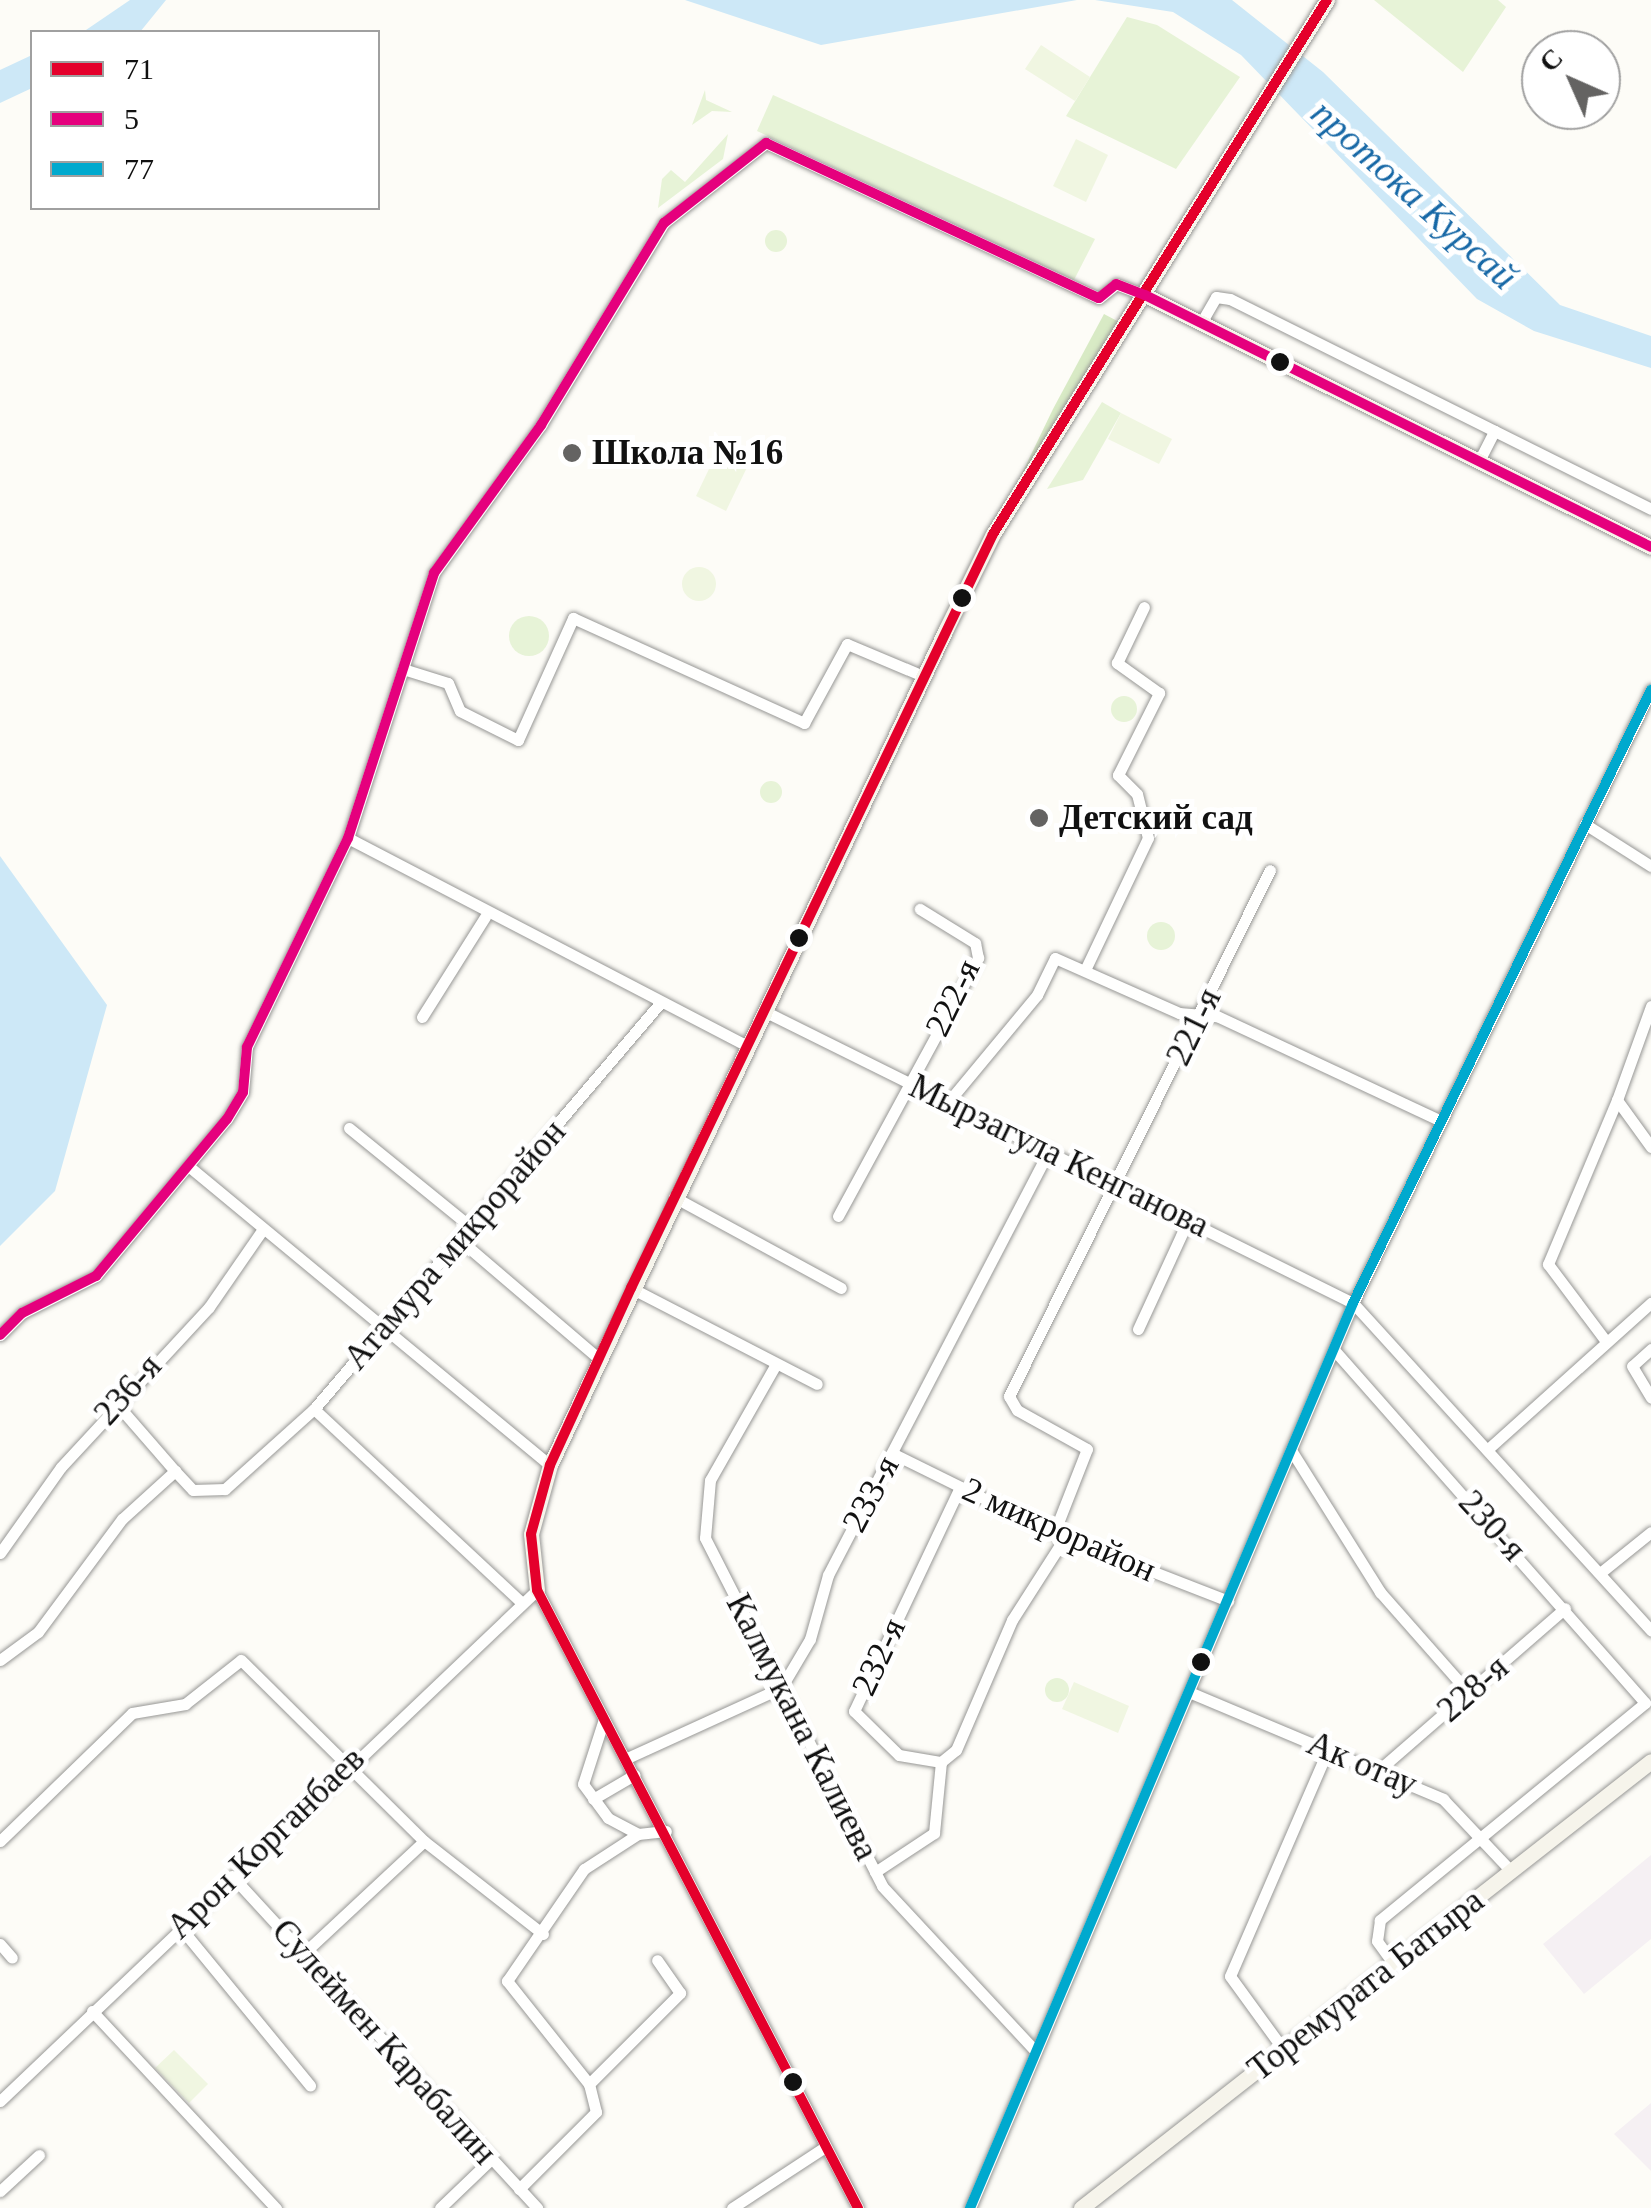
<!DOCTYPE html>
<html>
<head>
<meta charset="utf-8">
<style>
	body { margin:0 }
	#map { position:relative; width:1651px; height:2208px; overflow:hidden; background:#fdfcf7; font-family:Georgia,serif }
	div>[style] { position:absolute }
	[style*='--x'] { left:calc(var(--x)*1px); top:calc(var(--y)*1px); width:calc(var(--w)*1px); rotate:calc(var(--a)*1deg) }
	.industrial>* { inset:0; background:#f5f0f3 }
	.green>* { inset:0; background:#e7f3d7 }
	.round { border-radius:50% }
	.forest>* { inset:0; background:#d8eac5 }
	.pitch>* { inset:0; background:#f0f6e1 }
	.water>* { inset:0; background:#cde8f7 }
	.roads { filter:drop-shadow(0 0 2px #979795) drop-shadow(0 0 2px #979795) }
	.street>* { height:11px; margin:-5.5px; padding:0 5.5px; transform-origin:5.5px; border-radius:5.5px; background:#fffffe }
	.secondary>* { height:15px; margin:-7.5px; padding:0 7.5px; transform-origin:7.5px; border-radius:7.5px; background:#f6f4eb }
	.bus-1>* { height:10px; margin:-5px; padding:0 5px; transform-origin:5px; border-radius:5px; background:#e4002b }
	.bus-2>* { height:10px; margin:-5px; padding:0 5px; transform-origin:5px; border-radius:5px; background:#e5007d }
	.bus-3>* { height:10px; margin:-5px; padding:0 5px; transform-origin:5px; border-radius:5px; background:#00a9ce }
	.dots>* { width:28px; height:28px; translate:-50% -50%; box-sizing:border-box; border:5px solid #fff; border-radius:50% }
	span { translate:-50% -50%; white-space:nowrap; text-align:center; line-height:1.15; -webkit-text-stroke:10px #fff; paint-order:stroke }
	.poi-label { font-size:35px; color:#111; font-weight:700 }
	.left { translate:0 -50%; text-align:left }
	.street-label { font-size:35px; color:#111 }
	.water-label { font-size:38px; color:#1768a6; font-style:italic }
	.legend { position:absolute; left:30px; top:30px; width:350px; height:180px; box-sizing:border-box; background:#fff; border:2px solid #a0a0a0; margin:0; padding:12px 18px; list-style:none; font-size:30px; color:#111 }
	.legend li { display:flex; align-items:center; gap:20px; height:50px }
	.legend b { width:50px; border:2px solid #a0a0a0 }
	.north { position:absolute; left:1521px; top:30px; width:100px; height:100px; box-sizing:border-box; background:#fff; border:2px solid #a0a0a0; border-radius:50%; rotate:315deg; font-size:28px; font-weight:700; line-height:40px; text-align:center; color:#111 }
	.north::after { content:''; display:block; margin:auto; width:35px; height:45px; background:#646362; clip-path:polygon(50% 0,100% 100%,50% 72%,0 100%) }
</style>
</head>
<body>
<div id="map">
	<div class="industrial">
		<div style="clip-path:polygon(1651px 1855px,1651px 1939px,1584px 1994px,1543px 1944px)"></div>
		<div style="clip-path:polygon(1651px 2103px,1651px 2171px,1614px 2134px)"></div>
	</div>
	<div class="green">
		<div style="clip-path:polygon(1374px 0,1498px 0,1506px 7px,1463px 72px)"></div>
		<div style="clip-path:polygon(1127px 17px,1157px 25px,1240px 77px,1176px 169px,1066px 116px)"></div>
		<div style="clip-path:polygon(705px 90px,706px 100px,732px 112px,712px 111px,692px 125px)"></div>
		<div style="clip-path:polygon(773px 95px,1095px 239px,1074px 280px,757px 131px)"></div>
		<div style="clip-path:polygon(728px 134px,723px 159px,658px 208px,662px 179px,671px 170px,685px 182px)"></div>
		<div class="round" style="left:765px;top:230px;width:22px;height:22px"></div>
		<div style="clip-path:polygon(1102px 402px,1121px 413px,1083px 480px,1047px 489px)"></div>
		<div class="round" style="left:509px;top:616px;width:40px;height:40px"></div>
		<div class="round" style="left:1111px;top:696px;width:26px;height:26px"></div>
		<div class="round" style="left:760px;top:781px;width:22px;height:22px"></div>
		<div class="round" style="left:1147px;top:922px;width:28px;height:28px"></div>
		<div class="round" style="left:1045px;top:1678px;width:24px;height:24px"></div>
	</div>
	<div class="forest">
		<div style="clip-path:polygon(1104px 314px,1121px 323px,1012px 494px,1053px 409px)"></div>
	</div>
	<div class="pitch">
		<div style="clip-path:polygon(1041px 45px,1090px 77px,1075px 101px,1025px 69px)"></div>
		<div style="clip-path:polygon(1076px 139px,1108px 155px,1086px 202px,1053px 186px)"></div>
		<div style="clip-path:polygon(1121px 413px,1172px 439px,1159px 464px,1108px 439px)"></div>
		<div style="clip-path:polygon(722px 442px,752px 457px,726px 511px,696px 496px)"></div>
		<div class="round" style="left:682px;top:567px;width:34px;height:34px"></div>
		<div style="clip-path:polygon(1074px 1682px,1129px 1706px,1118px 1733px,1062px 1709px)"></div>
		<div style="clip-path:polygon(174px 2050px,208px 2084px,189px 2103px,155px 2068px)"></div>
	</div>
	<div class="water">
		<div style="clip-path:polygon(130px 0,166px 0,140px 32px,83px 32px)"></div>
		<div style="clip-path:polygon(685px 0,1077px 0,821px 45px)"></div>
		<div style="clip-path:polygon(1095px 0,1232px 0,1323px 72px,1560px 305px,1651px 336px,1651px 368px,1534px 331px,1477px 299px,1241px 55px,1173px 12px)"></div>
		<div style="clip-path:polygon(32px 55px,32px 88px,0 103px,0 70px)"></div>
		<div style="clip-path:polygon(0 856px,107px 1005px,55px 1191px,0 1246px)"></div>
	</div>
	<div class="roads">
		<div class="street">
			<div style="--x:1201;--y:323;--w:30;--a:-60"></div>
			<div style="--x:1216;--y:297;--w:14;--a:8"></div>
			<div style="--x:1230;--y:299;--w:470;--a:26.5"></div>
			<div style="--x:1479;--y:461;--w:34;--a:-63"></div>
			<div style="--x:403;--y:669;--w:47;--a:17.3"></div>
			<div style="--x:448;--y:683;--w:30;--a:67"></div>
			<div style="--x:460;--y:711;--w:65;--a:26.6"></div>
			<div style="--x:518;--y:740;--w:134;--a:-65.7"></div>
			<div style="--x:573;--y:618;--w:254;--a:24.4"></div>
			<div style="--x:804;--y:723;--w:90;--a:-61.4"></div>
			<div style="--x:847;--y:644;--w:82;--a:22.8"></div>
			<div style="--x:1585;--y:824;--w:78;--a:32.5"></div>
			<div style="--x:348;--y:838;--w:450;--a:27.5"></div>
			<div style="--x:1085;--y:970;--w:146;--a:-64.5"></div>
			<div style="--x:1148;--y:838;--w:45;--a:-104"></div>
			<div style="--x:1137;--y:794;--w:27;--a:-135"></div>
			<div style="--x:1118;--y:775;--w:92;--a:-63.4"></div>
			<div style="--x:1159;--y:693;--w:52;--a:-144.5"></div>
			<div style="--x:1117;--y:663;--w:62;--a:-64.3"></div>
			<div style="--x:1651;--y:1006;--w:100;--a:109.9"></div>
			<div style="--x:1617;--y:1100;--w:58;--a:54.1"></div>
			<div style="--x:764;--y:1011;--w:657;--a:26.37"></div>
			<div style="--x:1353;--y:1303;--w:443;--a:47.7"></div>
			<div style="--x:422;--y:1017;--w:118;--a:-57.8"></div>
			<div style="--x:949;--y:1101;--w:138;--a:-50.3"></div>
			<div style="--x:1037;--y:995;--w:41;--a:-64.1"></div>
			<div style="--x:1055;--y:958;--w:136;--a:23.9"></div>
			<div style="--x:1179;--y:1013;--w:38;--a:5"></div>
			<div style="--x:1217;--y:1016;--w:245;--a:25.1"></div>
			<div style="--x:349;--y:1128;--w:157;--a:39.1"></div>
			<div style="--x:192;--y:1169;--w:465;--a:39.6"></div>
			<div style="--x:674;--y:1197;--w:190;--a:28.6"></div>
			<div style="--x:838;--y:1216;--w:294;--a:-61.5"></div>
			<div style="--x:978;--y:958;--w:15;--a:-101"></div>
			<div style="--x:975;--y:943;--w:65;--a:-148.3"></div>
			<div style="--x:461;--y:1241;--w:180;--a:40.5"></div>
			<div style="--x:631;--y:1288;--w:209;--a:27.3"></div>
			<div style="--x:1138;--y:1329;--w:122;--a:-65.3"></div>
			<div style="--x:0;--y:1335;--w:31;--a:-45"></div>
			<div style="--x:22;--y:1313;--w:83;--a:-26.6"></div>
			<div style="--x:96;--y:1276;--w:204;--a:-50.2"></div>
			<div style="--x:227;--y:1119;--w:31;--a:-59"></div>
			<div style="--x:243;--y:1092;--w:45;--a:-84.9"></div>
			<div style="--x:247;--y:1047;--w:232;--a:-64.2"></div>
			<div style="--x:348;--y:838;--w:279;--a:-72"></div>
			<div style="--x:434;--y:573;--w:183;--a:-54.1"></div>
			<div style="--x:541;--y:425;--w:237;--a:-58.7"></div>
			<div style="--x:664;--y:223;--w:130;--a:-38.1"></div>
			<div style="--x:766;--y:143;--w:367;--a:25"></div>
			<div style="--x:1099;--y:298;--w:22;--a:-39"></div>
			<div style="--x:1116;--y:284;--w:31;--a:21"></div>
			<div style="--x:1605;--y:1340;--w:95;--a:-126.9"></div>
			<div style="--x:1548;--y:1264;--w:178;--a:-67.2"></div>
			<div style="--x:1651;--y:1349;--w:25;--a:138"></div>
			<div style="--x:1632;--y:1366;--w:37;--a:59"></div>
			<div style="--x:1335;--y:1351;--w:469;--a:48.6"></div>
			<div style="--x:1645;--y:1703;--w:343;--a:140.7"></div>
			<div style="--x:1380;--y:1920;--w:21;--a:98"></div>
			<div style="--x:1377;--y:1941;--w:29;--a:54"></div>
			<div style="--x:776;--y:1364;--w:133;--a:119.6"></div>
			<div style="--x:710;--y:1480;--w:58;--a:94.9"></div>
			<div style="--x:705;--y:1538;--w:390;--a:63"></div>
			<div style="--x:882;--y:1886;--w:226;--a:47.1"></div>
			<div style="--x:115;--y:1402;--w:91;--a:49"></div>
			<div style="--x:314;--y:1409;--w:284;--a:43"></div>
			<div style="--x:1488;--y:1449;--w:219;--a:-41.9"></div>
			<div style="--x:1291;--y:1450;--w:168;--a:57.9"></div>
			<div style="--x:1380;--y:1592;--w:135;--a:48.6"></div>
			<div style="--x:892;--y:1453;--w:181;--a:26.3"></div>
			<div style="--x:1054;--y:1533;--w:187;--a:21.3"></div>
			<div style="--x:960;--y:1487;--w:248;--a:115.3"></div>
			<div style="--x:854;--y:1711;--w:63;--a:44.4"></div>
			<div style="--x:899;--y:1755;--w:43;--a:9.5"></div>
			<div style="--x:941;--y:1762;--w:19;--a:-39"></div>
			<div style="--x:956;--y:1750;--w:142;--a:-66.7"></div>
			<div style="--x:1012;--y:1620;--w:98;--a:-57.4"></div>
			<div style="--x:1054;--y:1533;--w:90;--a:-68.6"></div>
			<div style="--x:1087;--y:1449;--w:80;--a:-150.9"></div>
			<div style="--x:1017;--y:1410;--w:16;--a:-120"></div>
			<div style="--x:1009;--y:1396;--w:587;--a:-63.61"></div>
			<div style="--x:0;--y:1553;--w:105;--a:-54.7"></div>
			<div style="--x:61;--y:1467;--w:218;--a:-47.2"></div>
			<div style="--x:209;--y:1307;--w:91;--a:-55.3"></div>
			<div style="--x:1600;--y:1573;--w:65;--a:-38.8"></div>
			<div style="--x:0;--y:1660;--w:47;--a:-36.4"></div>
			<div style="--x:38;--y:1632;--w:141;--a:-53.4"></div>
			<div style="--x:122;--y:1519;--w:72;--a:-42.2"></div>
			<div style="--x:175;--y:1471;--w:26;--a:47"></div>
			<div style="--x:193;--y:1490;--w:32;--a:-2"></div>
			<div style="--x:225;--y:1489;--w:120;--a:-42"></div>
			<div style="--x:314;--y:1409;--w:535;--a:-49.55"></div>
			<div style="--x:1189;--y:1692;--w:276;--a:22.8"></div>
			<div style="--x:1443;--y:1799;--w:99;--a:46.6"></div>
			<div style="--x:604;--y:1719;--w:68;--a:107.9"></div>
			<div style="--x:583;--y:1784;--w:42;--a:53.7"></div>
			<div style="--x:608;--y:1818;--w:34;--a:28"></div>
			<div style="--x:625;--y:1759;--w:171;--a:-24.5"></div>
			<div style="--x:781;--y:1688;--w:57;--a:-59.4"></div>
			<div style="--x:810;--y:1639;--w:66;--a:-74.3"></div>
			<div style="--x:828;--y:1575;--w:479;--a:-62.5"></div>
			<div style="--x:1380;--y:1769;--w:245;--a:-41"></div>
			<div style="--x:593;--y:1799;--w:48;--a:-30.3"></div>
			<div style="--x:0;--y:1841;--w:184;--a:-44.1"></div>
			<div style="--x:132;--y:1713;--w:54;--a:-9.6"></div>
			<div style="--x:185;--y:1704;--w:71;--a:-38.2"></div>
			<div style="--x:241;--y:1660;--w:257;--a:44.7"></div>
			<div style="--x:424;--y:1841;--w:151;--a:38"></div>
			<div style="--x:875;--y:1872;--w:71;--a:-33.5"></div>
			<div style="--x:934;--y:1833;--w:71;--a:-84.4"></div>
			<div style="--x:232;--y:1876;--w:451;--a:47.4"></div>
			<div style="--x:180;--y:1927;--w:205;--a:50.6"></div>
			<div style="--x:0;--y:1944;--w:18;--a:49"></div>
			<div style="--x:304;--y:1953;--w:164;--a:-43"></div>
			<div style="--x:92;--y:2011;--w:270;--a:47"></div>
			<div style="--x:1283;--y:2049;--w:90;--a:-126"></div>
			<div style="--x:1230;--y:1976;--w:247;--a:-66.6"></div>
			<div style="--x:589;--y:2084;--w:129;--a:-45"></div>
			<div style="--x:680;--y:1993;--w:40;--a:-124.9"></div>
			<div style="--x:0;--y:2101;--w:741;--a:-43.58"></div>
			<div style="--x:537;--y:1590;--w:696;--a:62.55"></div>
			<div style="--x:519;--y:2189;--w:109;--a:-45"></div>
			<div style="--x:596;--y:2112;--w:29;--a:-104"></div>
			<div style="--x:589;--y:2084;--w:132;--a:-128.5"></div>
			<div style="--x:507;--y:1981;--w:136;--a:-55.5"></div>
			<div style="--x:584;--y:1869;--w:64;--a:-32.9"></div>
			<div style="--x:638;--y:1834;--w:28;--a:-6"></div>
			<div style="--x:0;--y:2191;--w:53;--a:-42.7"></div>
			<div style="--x:440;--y:2208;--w:69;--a:-43.8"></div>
			<div style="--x:732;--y:2208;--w:111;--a:-33.3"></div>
			<div style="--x:970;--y:2208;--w:983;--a:-67.06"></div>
			<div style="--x:1353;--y:1303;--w:682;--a:-64.07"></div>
		</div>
		<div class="secondary">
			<div style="--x:1145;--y:295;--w:565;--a:26.47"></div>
			<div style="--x:537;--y:1590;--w:56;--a:-96.1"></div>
			<div style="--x:531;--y:1534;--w:72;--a:-74.6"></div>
			<div style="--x:550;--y:1465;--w:925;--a:-64.65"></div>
			<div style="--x:946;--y:629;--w:106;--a:-63.7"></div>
			<div style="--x:993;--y:534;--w:630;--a:-57.98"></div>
			<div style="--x:1081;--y:2208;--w:724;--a:-38.1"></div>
		</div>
	</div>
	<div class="bus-1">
		<div style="--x:858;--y:2208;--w:696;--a:-117.45"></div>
		<div style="--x:537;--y:1590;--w:56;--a:-96.1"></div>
		<div style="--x:531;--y:1534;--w:72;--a:-74.6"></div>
		<div style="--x:550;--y:1465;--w:195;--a:-65.4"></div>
		<div style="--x:631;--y:1288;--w:836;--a:-64.35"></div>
		<div style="--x:993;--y:534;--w:630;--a:-57.98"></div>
	</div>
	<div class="bus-2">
		<div style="--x:0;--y:1335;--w:31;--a:-45"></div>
		<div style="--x:22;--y:1313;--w:83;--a:-26.6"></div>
		<div style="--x:96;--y:1276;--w:204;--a:-50.2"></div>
		<div style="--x:227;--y:1119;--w:31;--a:-59"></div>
		<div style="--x:243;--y:1092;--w:45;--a:-84.9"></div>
		<div style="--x:247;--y:1047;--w:232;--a:-64.2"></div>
		<div style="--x:348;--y:838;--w:279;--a:-72"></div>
		<div style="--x:434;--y:573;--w:183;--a:-54.1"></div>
		<div style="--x:541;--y:425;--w:237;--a:-58.7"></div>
		<div style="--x:664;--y:223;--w:130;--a:-38.1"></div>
		<div style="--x:766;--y:143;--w:367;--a:25"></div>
		<div style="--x:1099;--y:298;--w:22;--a:-39"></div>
		<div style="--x:1116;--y:284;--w:31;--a:21"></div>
		<div style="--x:1145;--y:295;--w:565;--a:26.47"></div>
	</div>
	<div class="bus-3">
		<div style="--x:970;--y:2208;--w:983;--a:-67.06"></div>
		<div style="--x:1353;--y:1303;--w:682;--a:-64.07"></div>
	</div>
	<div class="dots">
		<div style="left:1280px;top:362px;background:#111"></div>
		<div style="left:572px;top:453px;background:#646362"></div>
		<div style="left:962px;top:598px;background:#111"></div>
		<div style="left:1039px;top:818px;background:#646362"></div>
		<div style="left:799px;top:938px;background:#111"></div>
		<div style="left:1201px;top:1662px;background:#111"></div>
		<div style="left:793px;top:2082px;background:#111"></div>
	</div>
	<div class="poi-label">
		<span class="left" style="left:592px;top:453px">Школа №16</span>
		<span class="left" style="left:1059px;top:818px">Детский сад</span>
	</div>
	<div class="street-label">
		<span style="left:953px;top:998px;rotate:-64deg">222-я</span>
		<span style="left:1194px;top:1027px;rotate:-64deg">221-я</span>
		<span style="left:1059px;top:1156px;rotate:26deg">Мырзагула Кенганова</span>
		<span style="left:455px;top:1245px;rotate:-49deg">Атамура микрорайон</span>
		<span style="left:128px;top:1390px;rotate:-48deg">236-я</span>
		<span style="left:871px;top:1494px;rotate:-62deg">233-я</span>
		<span style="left:1492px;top:1526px;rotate:48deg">230-я</span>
		<span style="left:1059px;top:1530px;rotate:24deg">2 микрорайон</span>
		<span style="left:879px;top:1657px;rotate:-65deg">232-я</span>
		<span style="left:1473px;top:1689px;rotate:-41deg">228-я</span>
		<span style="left:802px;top:1727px;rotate:63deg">Калмукана Калиева</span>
		<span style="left:1362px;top:1764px;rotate:23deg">Ак отау</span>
		<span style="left:266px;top:1843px;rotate:-44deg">Арон Корганбаев</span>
		<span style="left:1366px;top:1985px;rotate:-38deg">Торемурата Батыра</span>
		<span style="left:384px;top:2042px;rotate:48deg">Сулеймен Карабалин</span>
	</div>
	<div class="water-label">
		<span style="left:1414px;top:195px;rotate:42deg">протока Курсай</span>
	</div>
	<ul class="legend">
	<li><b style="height:12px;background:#e4002b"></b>71</li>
	<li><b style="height:12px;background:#e5007d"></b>5</li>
	<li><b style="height:12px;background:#00a9ce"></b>77</li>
	</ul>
	<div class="north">С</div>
</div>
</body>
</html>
